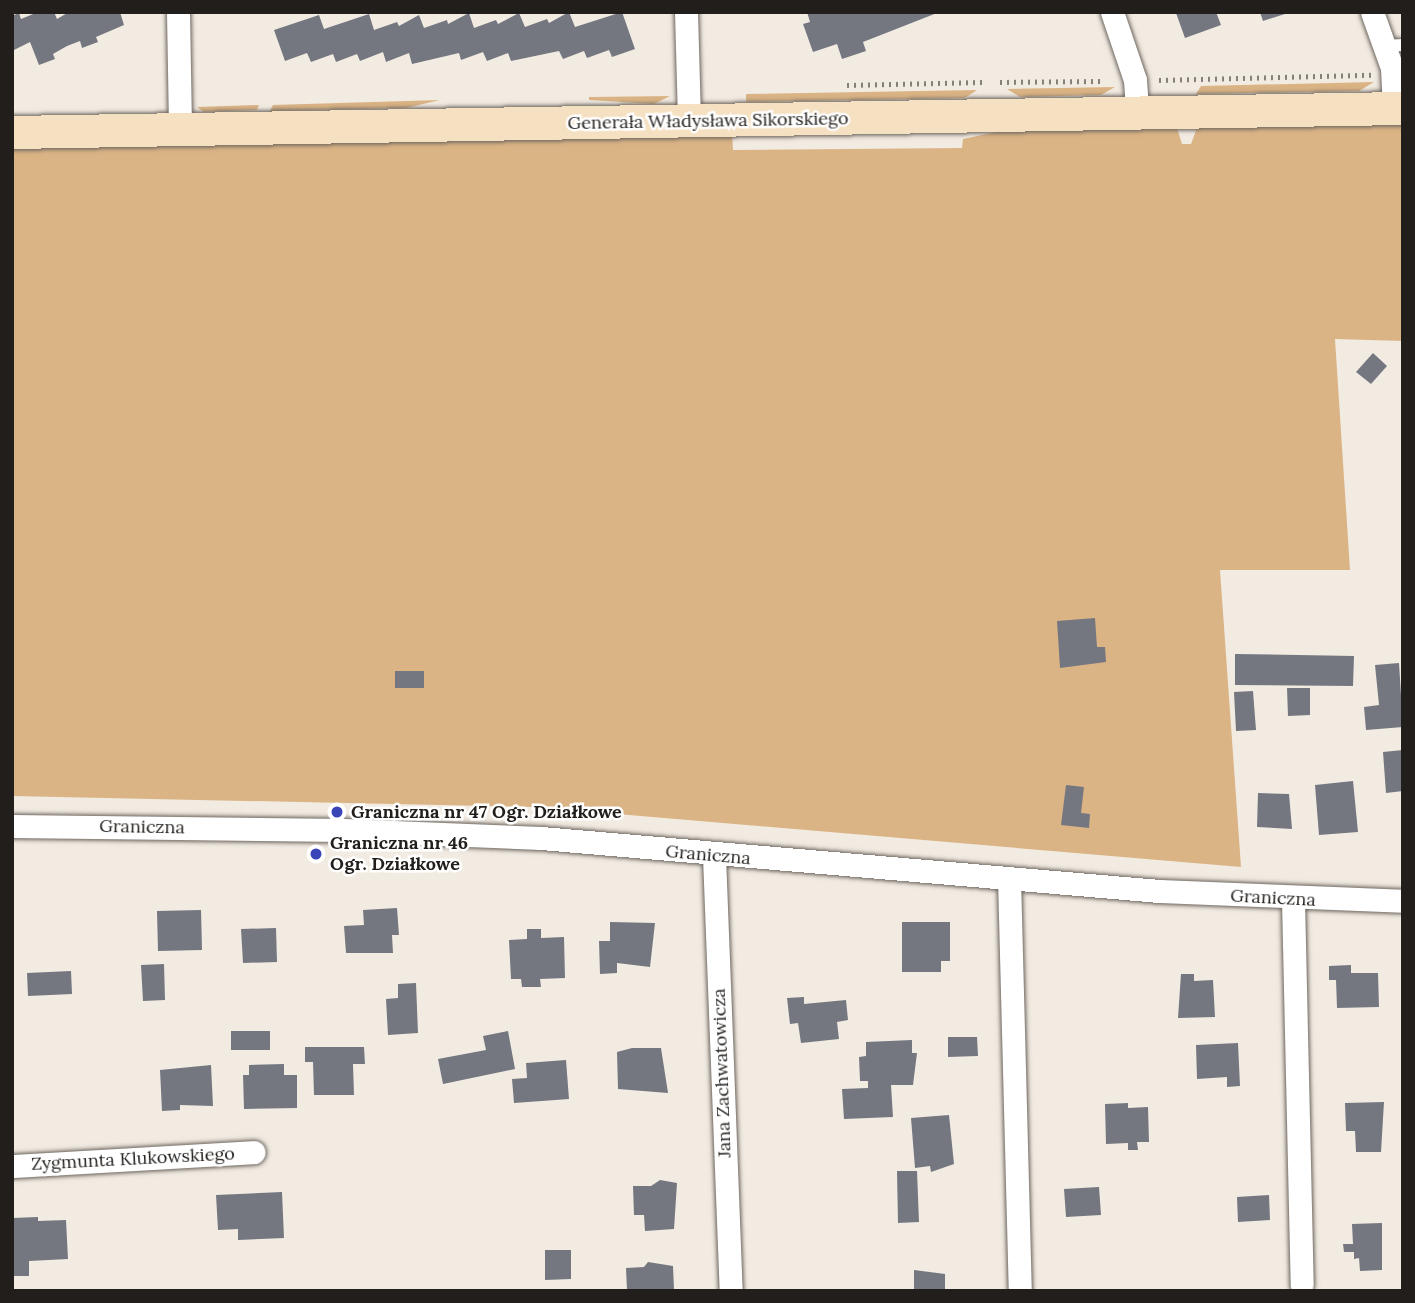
<!DOCTYPE html>
<html>
<head>
<meta charset="utf-8">
<style>
	body { margin:0 }
	#map { position:relative; width:1415px; height:1303px; overflow:hidden; background:#f2ebe2; font-family:Lora,serif }
	div>[style] { position:absolute }
	[style*='--x'] { left:calc(var(--x)*1px); top:calc(var(--y)*1px); width:calc(var(--w)*1px); rotate:calc(var(--a)*1deg) }
	.green>* { inset:0; background:#dbb485 }
	.building>* { inset:0; background:#747780 }
	.path>* { height:4.5px; margin-top:-2.25px; transform-origin:0; background:repeating-linear-gradient(90deg,#85807a 0 2px,transparent 0 7px) }
	.roads { filter:drop-shadow(0 0 2px #6d665f) drop-shadow(0 0 2px #6d665f) }
	.lane>* { height:12px; margin:-6px; padding:0 6px; transform-origin:6px; border-radius:6px; background:#fff }
	.street>* { height:23px; margin:-11.5px; padding:0 11.5px; transform-origin:11.5px; border-radius:11.5px; background:#fff }
	.secondary>* { height:33px; margin:-16.5px; padding:0 16.5px; transform-origin:16.5px; border-radius:16.5px; background:#f5e0c1 }
	.dots>* { width:19px; height:19px; translate:-50% -50%; box-sizing:border-box; border:4px solid #fff; border-radius:50% }
	span { translate:-50% -50%; white-space:nowrap; text-align:center; line-height:1.15; -webkit-text-stroke:5px #fff; paint-order:stroke }
	.street-label { font-size:18px; color:#211e1b }
	.poi-label { font-size:18px; color:#211e1b; font-weight:700 }
	.left { translate:0 -50%; text-align:left }
	.frame { position:absolute; inset:0; border:14px solid #211e1b; pointer-events:none }
</style>
</head>
<body>
<div id="map">
	<div class="green">
		<div style="clip-path:polygon(1374px 82px,1359px 91px,1196px 94px,1201px 86px)"></div>
		<div style="clip-path:polygon(1115px 87px,1101px 95px,1020px 97px,1007px 89px)"></div>
		<div style="clip-path:polygon(977px 90px,965px 98px,746px 102px,746px 94px)"></div>
		<div style="clip-path:polygon(670px 96px,654px 104px,589px 100px,589px 97px)"></div>
		<div style="clip-path:polygon(440px 100px,406px 108px,270px 111px,273px 105px)"></div>
		<div style="clip-path:polygon(259px 105px,257px 110px,204px 112px,197px 107px)"></div>
		<div style="clip-path:polygon(1403px 124px,1403px 341px,1335px 339px,1350px 570px,1220px 570px,1241px 867px,535px 807px,12px 796px,12px 147px,732px 135px,733px 150px,962px 148px,963px 139px,1006px 130px,1177px 128px,1182px 144px,1191px 144px,1197px 128px)"></div>
	</div>
	<div class="building">
		<div style="clip-path:polygon(38px 12px,54px 12px,57px 19px,69px 12px,120px 12px,124px 25px,96px 37px,98px 42px,82px 48px,80px 41px,67px 46px,53px 54px,55px 59px,39px 65px,30px 42px,12px 51px,12px 16px,19px 13px,21px 19px)"></div>
		<div style="clip-path:polygon(569px 12px,575px 27px,622px 12px,635px 49px,612px 57px,609px 50px,587px 58px,584px 51px,563px 59px,559px 51px,511px 61px,508px 53px,487px 61px,483px 52px,461px 60px,459px 53px,412px 64px,409px 53px,386px 62px,383px 52px,360px 61px,357px 54px,336px 62px,333px 54px,311px 62px,307px 53px,285px 61px,274px 30px,319px 15px,324px 29px,369px 14px,374px 30px,397px 22px,399px 26px,419px 15px,424px 28px,447px 20px,448px 24px,469px 13px,474px 28px,496px 20px,498px 24px,519px 13px,525px 27px,547px 19px,549px 23px)"></div>
		<div style="clip-path:polygon(807px 12px,937px 12px,937px 13px,863px 42px,866px 51px,842px 59px,837px 44px,813px 52px,803px 24px,810px 22px)"></div>
		<div style="clip-path:polygon(1169px 12px,1216px 12px,1221px 25px,1185px 38px,1176px 13px)"></div>
		<div style="clip-path:polygon(1260px 12px,1288px 12px,1288px 13px,1263px 21px)"></div>
		<div style="clip-path:polygon(1373px 353px,1387px 366px,1371px 384px,1356px 372px)"></div>
		<div style="clip-path:polygon(1095px 618px,1097px 647px,1105px 647px,1106px 662px,1060px 668px,1057px 621px)"></div>
		<div style="clip-path:polygon(1235px 654px,1354px 656px,1353px 686px,1235px 685px)"></div>
		<div style="clip-path:polygon(1399px 663px,1403px 727px,1366px 730px,1364px 707px,1379px 705px,1375px 665px)"></div>
		<div style="clip-path:polygon(395px 671px,424px 671px,424px 688px,395px 688px)"></div>
		<div style="clip-path:polygon(1287px 688px,1310px 688px,1310px 715px,1288px 716px)"></div>
		<div style="clip-path:polygon(1253px 691px,1256px 730px,1236px 731px,1234px 692px)"></div>
		<div style="clip-path:polygon(1403px 750px,1403px 791px,1386px 793px,1383px 752px)"></div>
		<div style="clip-path:polygon(1353px 781px,1358px 832px,1319px 835px,1315px 785px)"></div>
		<div style="clip-path:polygon(1066px 785px,1084px 787px,1081px 813px,1090px 814px,1089px 828px,1061px 825px)"></div>
		<div style="clip-path:polygon(1258px 793px,1289px 794px,1292px 829px,1257px 827px)"></div>
		<div style="clip-path:polygon(397px 908px,399px 935px,392px 935px,393px 953px,346px 953px,344px 926px,364px 925px,363px 910px)"></div>
		<div style="clip-path:polygon(201px 910px,202px 950px,158px 951px,157px 911px)"></div>
		<div style="clip-path:polygon(610px 922px,655px 923px,650px 967px,617px 963px,617px 973px,600px 974px,599px 941px,610px 941px)"></div>
		<div style="clip-path:polygon(902px 922px,950px 922px,950px 961px,941px 961px,941px 972px,902px 972px)"></div>
		<div style="clip-path:polygon(276px 928px,277px 962px,243px 963px,241px 929px)"></div>
		<div style="clip-path:polygon(527px 929px,541px 929px,541px 938px,564px 937px,565px 978px,540px 979px,541px 987px,522px 987px,521px 979px,511px 979px,509px 940px,527px 939px)"></div>
		<div style="clip-path:polygon(164px 964px,165px 1000px,143px 1001px,141px 965px)"></div>
		<div style="clip-path:polygon(1351px 965px,1351px 973px,1378px 973px,1379px 1007px,1337px 1008px,1336px 980px,1329px 980px,1329px 966px)"></div>
		<div style="clip-path:polygon(71px 971px,72px 994px,28px 996px,27px 973px)"></div>
		<div style="clip-path:polygon(1181px 974px,1194px 974px,1194px 981px,1213px 980px,1215px 1017px,1178px 1018px)"></div>
		<div style="clip-path:polygon(416px 983px,418px 1033px,388px 1035px,386px 999px,398px 998px,398px 984px)"></div>
		<div style="clip-path:polygon(804px 997px,804px 1004px,846px 1000px,848px 1020px,837px 1022px,839px 1039px,801px 1043px,798px 1023px,790px 1024px,787px 998px)"></div>
		<div style="clip-path:polygon(231px 1031px,270px 1031px,270px 1050px,231px 1050px)"></div>
		<div style="clip-path:polygon(508px 1031px,515px 1069px,443px 1084px,438px 1059px,486px 1050px,483px 1036px)"></div>
		<div style="clip-path:polygon(948px 1037px,977px 1037px,978px 1056px,948px 1057px)"></div>
		<div style="clip-path:polygon(912px 1040px,912px 1053px,917px 1053px,913px 1085px,891px 1085px,893px 1117px,844px 1119px,842px 1089px,868px 1088px,868px 1081px,860px 1081px,859px 1057px,866px 1056px,866px 1042px)"></div>
		<div style="clip-path:polygon(1238px 1043px,1240px 1086px,1227px 1087px,1227px 1077px,1197px 1079px,1196px 1045px)"></div>
		<div style="clip-path:polygon(305px 1047px,364px 1047px,365px 1064px,353px 1064px,354px 1095px,314px 1095px,313px 1062px,305px 1062px)"></div>
		<div style="clip-path:polygon(632px 1048px,661px 1048px,668px 1093px,618px 1089px,617px 1052px)"></div>
		<div style="clip-path:polygon(566px 1060px,569px 1099px,514px 1103px,512px 1079px,527px 1078px,526px 1063px)"></div>
		<div style="clip-path:polygon(284px 1064px,284px 1075px,297px 1075px,297px 1108px,244px 1109px,243px 1075px,249px 1075px,249px 1065px)"></div>
		<div style="clip-path:polygon(211px 1065px,213px 1106px,180px 1105px,180px 1110px,162px 1111px,160px 1070px)"></div>
		<div style="clip-path:polygon(1384px 1102px,1381px 1152px,1356px 1152px,1355px 1131px,1346px 1131px,1345px 1103px)"></div>
		<div style="clip-path:polygon(1128px 1103px,1128px 1108px,1148px 1107px,1149px 1142px,1137px 1142px,1138px 1150px,1128px 1150px,1128px 1143px,1106px 1144px,1105px 1104px)"></div>
		<div style="clip-path:polygon(949px 1115px,954px 1164px,931px 1172px,930px 1166px,915px 1168px,911px 1118px)"></div>
		<div style="clip-path:polygon(897px 1171px,917px 1171px,919px 1222px,898px 1223px)"></div>
		<div style="clip-path:polygon(660px 1180px,677px 1183px,674px 1229px,645px 1231px,644px 1215px,634px 1215px,633px 1186px,651px 1186px)"></div>
		<div style="clip-path:polygon(1099px 1187px,1101px 1215px,1066px 1217px,1064px 1189px)"></div>
		<div style="clip-path:polygon(282px 1192px,284px 1238px,238px 1240px,238px 1229px,218px 1230px,216px 1195px)"></div>
		<div style="clip-path:polygon(1269px 1195px,1270px 1220px,1238px 1222px,1237px 1197px)"></div>
		<div style="clip-path:polygon(38px 1217px,38px 1221px,66px 1220px,68px 1259px,29px 1261px,29px 1276px,12px 1276px,12px 1218px)"></div>
		<div style="clip-path:polygon(1382px 1223px,1382px 1270px,1360px 1271px,1359px 1258px,1354px 1259px,1354px 1252px,1344px 1252px,1343px 1244px,1353px 1244px,1352px 1224px)"></div>
		<div style="clip-path:polygon(545px 1250px,571px 1250px,571px 1279px,545px 1280px)"></div>
		<div style="clip-path:polygon(648px 1262px,673px 1266px,674px 1289px,686px 1291px,627px 1291px,626px 1268px,644px 1267px)"></div>
		<div style="clip-path:polygon(914px 1270px,945px 1274px,945px 1291px,914px 1291px)"></div>
	</div>
	<div class="path">
		<div style="--x:1159;--y:80;--w:212;--a:-1.4"></div>
		<div style="--x:1000;--y:82;--w:105;--a:-0.5"></div>
		<div style="--x:847;--y:85;--w:136;--a:-1.3"></div>
	</div>
	<div class="roads">
		<div class="lane">
			<div style="--x:1384;--y:46;--w:19;--a:-3"></div>
		</div>
		<div class="street">
			<div style="--x:178;--y:12;--w:118;--a:89"></div>
			<div style="--x:686;--y:12;--w:109;--a:88.4"></div>
			<div style="--x:1112;--y:12;--w:72;--a:71.3"></div>
			<div style="--x:1135;--y:80;--w:32;--a:86"></div>
			<div style="--x:1372;--y:12;--w:59;--a:70.3"></div>
			<div style="--x:1392;--y:68;--w:40;--a:87.1"></div>
			<div style="--x:12;--y:826;--w:331;--a:0.7"></div>
			<div style="--x:343;--y:830;--w:198;--a:2.3"></div>
			<div style="--x:541;--y:838;--w:620;--a:4.9"></div>
			<div style="--x:1159;--y:891;--w:244;--a:2.3"></div>
			<div style="--x:714;--y:856;--w:435;--a:87.8"></div>
			<div style="--x:1009;--y:878;--w:413;--a:88.5"></div>
			<div style="--x:1293;--y:900;--w:384;--a:88.7"></div>
			<div style="--x:12;--y:1166;--w:242;--a:-3.3"></div>
		</div>
		<div class="secondary">
			<div style="--x:12;--y:132;--w:1391;--a:-0.99"></div>
		</div>
	</div>
	<div class="dots">
		<div style="left:337px;top:812px;background:#3844b7"></div>
		<div style="left:316px;top:854px;background:#3844b7"></div>
	</div>
	<div class="street-label">
		<span style="left:708px;top:121px;rotate:-1deg">Generała Władysława Sikorskiego</span>
		<span style="left:142px;top:827px;rotate:1deg">Graniczna</span>
		<span style="left:708px;top:855px;rotate:5deg">Graniczna</span>
		<span style="left:1273px;top:898px;rotate:3deg">Graniczna</span>
		<span style="left:722px;top:1073px;rotate:-92deg">Jana Zachwatowicza</span>
		<span style="left:133px;top:1159px;rotate:-3deg">Zygmunta Klukowskiego</span>
	</div>
	<div class="poi-label">
		<span class="left" style="left:351px;top:812px">Graniczna nr 47 Ogr. Działkowe</span>
		<span class="left" style="left:330px;top:854px">Graniczna nr 46<br>Ogr. Działkowe</span>
	</div>
	<div class="frame"></div>
</div>
</body>
</html>
